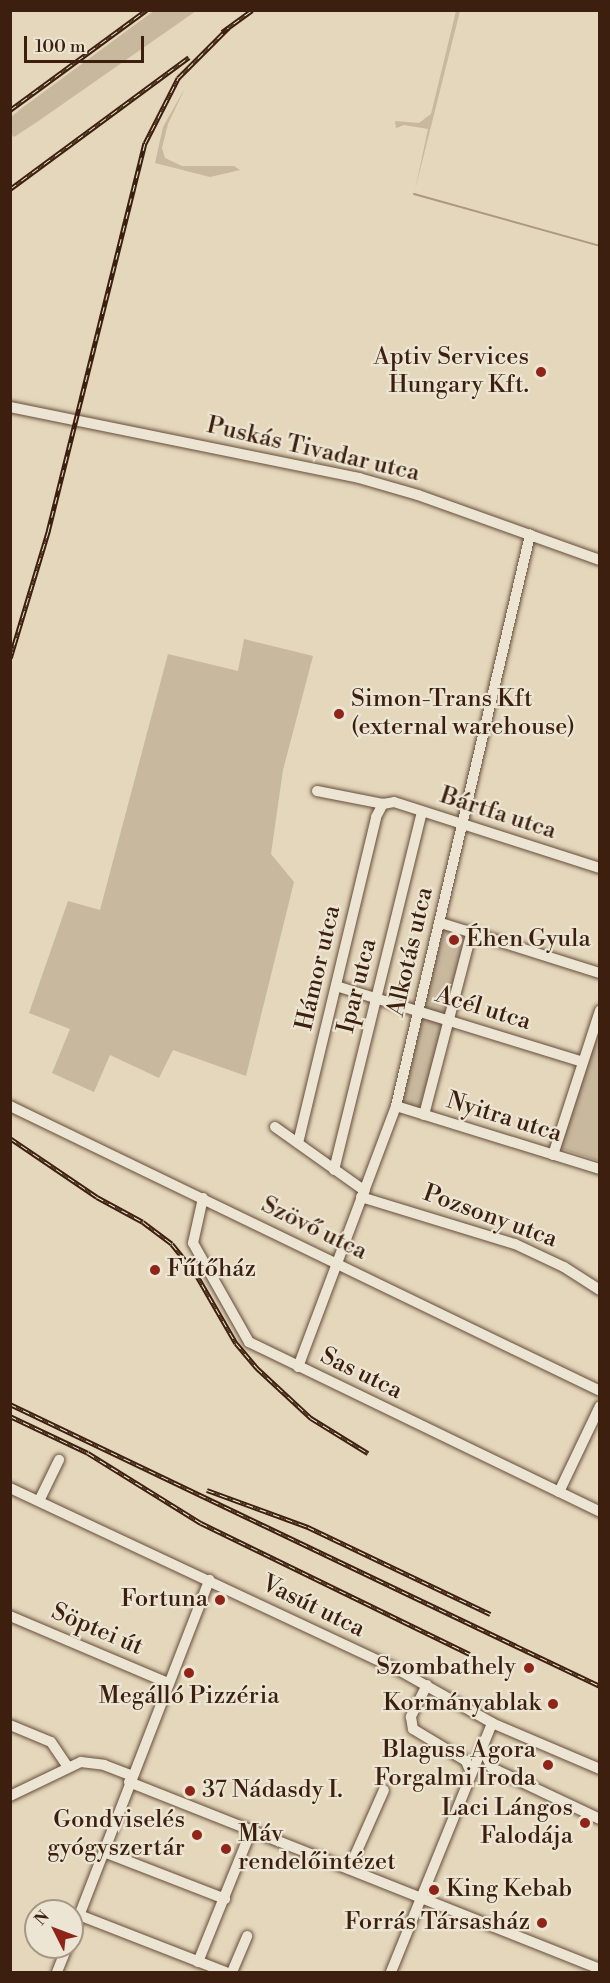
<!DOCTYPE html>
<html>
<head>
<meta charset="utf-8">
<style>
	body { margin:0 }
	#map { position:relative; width:610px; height:1983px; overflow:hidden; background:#e4d7bc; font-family:"Libre Bodoni",serif }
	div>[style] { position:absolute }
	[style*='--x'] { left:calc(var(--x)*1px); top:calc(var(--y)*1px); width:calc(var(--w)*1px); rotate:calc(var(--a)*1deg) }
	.green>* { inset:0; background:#c7b89e }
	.stream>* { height:2px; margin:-1px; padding:0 1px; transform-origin:1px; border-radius:1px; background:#ab9881 }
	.roads { filter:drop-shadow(0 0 2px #664d3a) drop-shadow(0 0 2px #664d3a) }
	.minor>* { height:10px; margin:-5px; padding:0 5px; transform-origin:5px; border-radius:5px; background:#ede5d3 }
	.rail>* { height:4.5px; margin-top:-2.25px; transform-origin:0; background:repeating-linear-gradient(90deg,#ede5d3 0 7px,#3c1f0e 0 14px); box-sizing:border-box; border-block:2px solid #3c1f0e }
	.dots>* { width:16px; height:16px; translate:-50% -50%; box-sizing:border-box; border:3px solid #ede5d3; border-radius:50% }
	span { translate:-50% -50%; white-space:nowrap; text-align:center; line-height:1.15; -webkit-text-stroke:4.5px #ede5d3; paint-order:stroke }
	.poi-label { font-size:24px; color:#3c1f0e }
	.right { translate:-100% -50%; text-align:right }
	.left { translate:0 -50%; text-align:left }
	.street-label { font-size:24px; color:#3c1f0e }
	.frame { position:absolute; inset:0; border:12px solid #3c1f0e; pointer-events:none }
	.north { position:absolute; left:24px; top:1899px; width:60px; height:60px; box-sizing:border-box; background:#ede5d3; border:2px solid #a69684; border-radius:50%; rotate:312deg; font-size:16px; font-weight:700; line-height:24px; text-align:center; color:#3c1f0e }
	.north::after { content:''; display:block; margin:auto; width:21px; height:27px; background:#8f2418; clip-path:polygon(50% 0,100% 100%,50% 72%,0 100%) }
	.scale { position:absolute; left:24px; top:36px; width:120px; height:27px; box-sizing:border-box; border:3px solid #3c1f0e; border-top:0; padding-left:8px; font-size:18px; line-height:21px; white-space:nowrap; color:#3c1f0e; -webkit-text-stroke:4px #ede5d3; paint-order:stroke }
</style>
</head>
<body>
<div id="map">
	<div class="green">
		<div style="clip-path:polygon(155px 10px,196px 11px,37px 122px,14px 137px,11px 134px,11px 117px,22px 108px)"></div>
		<div style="clip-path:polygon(456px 11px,460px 11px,415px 190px,428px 129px,404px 125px,396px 128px,395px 121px,419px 123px,431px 114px)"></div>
		<div style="clip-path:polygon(185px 88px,168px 124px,162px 148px,165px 158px,182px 166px,234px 166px,240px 170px,210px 177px,155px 163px,163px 127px)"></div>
		<div style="clip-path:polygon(244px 639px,313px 656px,283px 770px,271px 854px,294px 882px,246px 1076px,173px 1050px,159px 1078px,110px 1055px,94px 1092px,52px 1073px,70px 1029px,29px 1013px,68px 901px,100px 910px,168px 654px,238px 671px)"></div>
		<div style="clip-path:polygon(443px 930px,465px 935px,421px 1109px,400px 1104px)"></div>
		<div style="clip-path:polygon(599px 1029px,599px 1161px,559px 1148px)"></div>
	</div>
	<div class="stream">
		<div style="--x:414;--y:194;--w:193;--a:15.6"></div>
	</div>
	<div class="roads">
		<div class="minor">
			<div style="--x:10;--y:407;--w:356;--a:11.5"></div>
			<div style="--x:359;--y:478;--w:61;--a:16.1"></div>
			<div style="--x:418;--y:495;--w:193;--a:19.7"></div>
			<div style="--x:317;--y:791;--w:67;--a:11.1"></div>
			<div style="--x:383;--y:804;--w:11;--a:-10"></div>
			<div style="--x:394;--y:802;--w:216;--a:17.8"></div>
			<div style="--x:441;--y:923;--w:167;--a:17.5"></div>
			<div style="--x:336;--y:986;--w:258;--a:17.1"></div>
			<div style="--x:10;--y:1106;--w:655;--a:25.78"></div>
			<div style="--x:396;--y:1106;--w:214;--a:17.2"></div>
			<div style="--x:424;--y:1115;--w:190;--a:-75.4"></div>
			<div style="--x:275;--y:1127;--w:110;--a:35.4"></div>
			<div style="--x:298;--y:1143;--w:335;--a:-76.5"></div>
			<div style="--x:376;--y:817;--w:15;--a:-62"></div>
			<div style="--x:553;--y:1155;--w:152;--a:-72"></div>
			<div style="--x:334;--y:1170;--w:369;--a:-76.2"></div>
			<div style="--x:361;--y:1197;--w:161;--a:17"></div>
			<div style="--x:515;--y:1244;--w:54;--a:25.1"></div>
			<div style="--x:564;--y:1267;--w:43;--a:32.6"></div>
			<div style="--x:203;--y:1198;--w:46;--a:102.5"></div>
			<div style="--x:193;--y:1243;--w:114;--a:60.5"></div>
			<div style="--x:249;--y:1342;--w:390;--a:25.8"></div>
			<div style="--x:298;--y:1367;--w:279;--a:-69.4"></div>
			<div style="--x:396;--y:1106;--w:587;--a:-76.79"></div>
			<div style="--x:10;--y:1488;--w:433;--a:25.1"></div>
			<div style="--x:402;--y:1672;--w:103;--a:29.5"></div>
			<div style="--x:492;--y:1723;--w:117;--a:23.1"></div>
			<div style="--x:559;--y:1492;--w:95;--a:-64.5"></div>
			<div style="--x:39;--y:1501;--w:46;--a:-64"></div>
			<div style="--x:10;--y:1616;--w:172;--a:23"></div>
			<div style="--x:427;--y:1685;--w:36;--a:117"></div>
			<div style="--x:411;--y:1717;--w:12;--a:81"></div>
			<div style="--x:413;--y:1729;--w:62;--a:31.1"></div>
			<div style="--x:466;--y:1761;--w:13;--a:67"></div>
			<div style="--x:10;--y:1725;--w:44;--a:22.5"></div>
			<div style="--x:51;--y:1742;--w:29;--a:56"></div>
			<div style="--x:482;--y:1748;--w:22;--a:63"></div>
			<div style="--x:492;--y:1768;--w:119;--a:25.3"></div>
			<div style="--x:129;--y:1782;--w:507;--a:21.65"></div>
			<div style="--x:10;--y:1796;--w:79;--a:-25.6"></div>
			<div style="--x:81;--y:1762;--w:23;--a:7"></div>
			<div style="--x:104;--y:1765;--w:30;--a:21"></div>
			<div style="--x:104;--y:1852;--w:130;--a:21.2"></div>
			<div style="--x:349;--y:1869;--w:86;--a:-66.1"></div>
			<div style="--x:79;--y:1915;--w:157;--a:21.3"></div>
			<div style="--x:72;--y:1934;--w:380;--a:-68.8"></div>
			<div style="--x:198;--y:1962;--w:141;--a:-68"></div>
			<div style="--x:57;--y:1972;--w:27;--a:-68"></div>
			<div style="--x:232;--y:1972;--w:39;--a:-67"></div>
			<div style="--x:391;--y:1972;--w:269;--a:-67.9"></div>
		</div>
	</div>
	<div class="rail">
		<div style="--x:222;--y:32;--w:37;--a:-36"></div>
		<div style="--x:10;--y:110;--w:169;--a:-36.3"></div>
		<div style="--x:10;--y:189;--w:222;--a:-36.4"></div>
		<div style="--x:10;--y:658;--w:133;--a:-73.3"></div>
		<div style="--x:48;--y:531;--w:400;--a:-76"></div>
		<div style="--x:145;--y:143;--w:73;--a:-63.1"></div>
		<div style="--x:178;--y:78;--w:71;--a:-45"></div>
		<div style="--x:10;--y:1138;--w:105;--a:34.1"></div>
		<div style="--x:97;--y:1197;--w:52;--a:28.5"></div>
		<div style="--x:143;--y:1222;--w:36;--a:37"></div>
		<div style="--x:172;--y:1244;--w:36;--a:51"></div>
		<div style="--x:195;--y:1272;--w:82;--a:60"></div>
		<div style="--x:236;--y:1343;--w:33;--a:50"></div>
		<div style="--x:257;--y:1368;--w:74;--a:42.8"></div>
		<div style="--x:311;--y:1418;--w:67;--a:31.6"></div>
		<div style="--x:10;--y:1404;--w:654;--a:25.55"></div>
		<div style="--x:10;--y:1416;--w:86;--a:25.4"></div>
		<div style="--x:88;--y:1453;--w:133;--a:31.8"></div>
		<div style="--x:201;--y:1523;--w:299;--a:26"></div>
		<div style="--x:207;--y:1490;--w:108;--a:20.1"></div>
		<div style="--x:308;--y:1527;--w:202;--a:25.5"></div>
	</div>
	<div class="dots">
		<div style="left:541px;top:372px;background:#8f2418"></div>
		<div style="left:339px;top:714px;background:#8f2418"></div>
		<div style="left:454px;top:940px;background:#8f2418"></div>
		<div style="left:155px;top:1270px;background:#8f2418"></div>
		<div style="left:220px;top:1600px;background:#8f2418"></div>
		<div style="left:529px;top:1668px;background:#8f2418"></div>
		<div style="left:189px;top:1673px;background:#8f2418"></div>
		<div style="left:553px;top:1704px;background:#8f2418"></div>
		<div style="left:548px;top:1765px;background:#8f2418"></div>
		<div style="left:190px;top:1791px;background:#8f2418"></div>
		<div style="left:585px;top:1823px;background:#8f2418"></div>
		<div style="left:197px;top:1835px;background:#8f2418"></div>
		<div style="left:226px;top:1849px;background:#8f2418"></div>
		<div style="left:434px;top:1890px;background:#8f2418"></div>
		<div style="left:542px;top:1923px;background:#8f2418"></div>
	</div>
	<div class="poi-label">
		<span class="right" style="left:529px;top:372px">Aptiv Services<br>Hungary Kft.</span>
		<span class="left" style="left:351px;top:714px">Simon-Trans Kft<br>(external warehouse)</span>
		<span class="left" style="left:466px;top:940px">Éhen Gyula</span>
		<span class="left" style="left:167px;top:1270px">Fűtőház</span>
		<span class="right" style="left:208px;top:1600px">Fortuna</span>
		<span class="right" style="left:516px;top:1668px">Szombathely</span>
		<span style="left:189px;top:1697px">Megálló Pizzéria</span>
		<span class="right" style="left:541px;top:1704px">Kormányablak</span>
		<span class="right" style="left:536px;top:1765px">Blaguss Agora<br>Forgalmi Iroda</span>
		<span class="left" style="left:202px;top:1791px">37 Nádasdy I.</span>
		<span class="right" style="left:573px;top:1823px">Laci Lángos<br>Falodája</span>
		<span class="right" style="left:185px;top:1835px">Gondviselés<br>gyógyszertár</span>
		<span class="left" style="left:238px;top:1849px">Máv<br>rendelőintézet</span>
		<span class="left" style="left:446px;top:1890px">King Kebab</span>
		<span class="right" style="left:530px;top:1923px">Forrás Társasház</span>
	</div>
	<div class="street-label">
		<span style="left:313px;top:450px;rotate:13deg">Puskás Tivadar utca</span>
		<span style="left:498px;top:814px;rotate:18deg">Bártfa utca</span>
		<span style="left:411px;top:952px;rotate:-77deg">Alkotás utca</span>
		<span style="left:319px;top:968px;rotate:-77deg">Hámor utca</span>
		<span style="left:358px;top:986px;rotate:-76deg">Ipar utca</span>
		<span style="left:483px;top:1009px;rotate:17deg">Acél utca</span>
		<span style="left:504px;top:1118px;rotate:17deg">Nyitra utca</span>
		<span style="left:490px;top:1217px;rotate:20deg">Pozsony utca</span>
		<span style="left:314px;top:1229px;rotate:26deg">Szövő utca</span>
		<span style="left:361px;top:1374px;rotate:26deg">Sas utca</span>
		<span style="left:313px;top:1607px;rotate:26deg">Vasút utca</span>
		<span style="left:97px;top:1630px;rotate:23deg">Söptei út</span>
	</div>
	<div class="frame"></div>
	<div class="north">N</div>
	<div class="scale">100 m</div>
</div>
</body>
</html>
